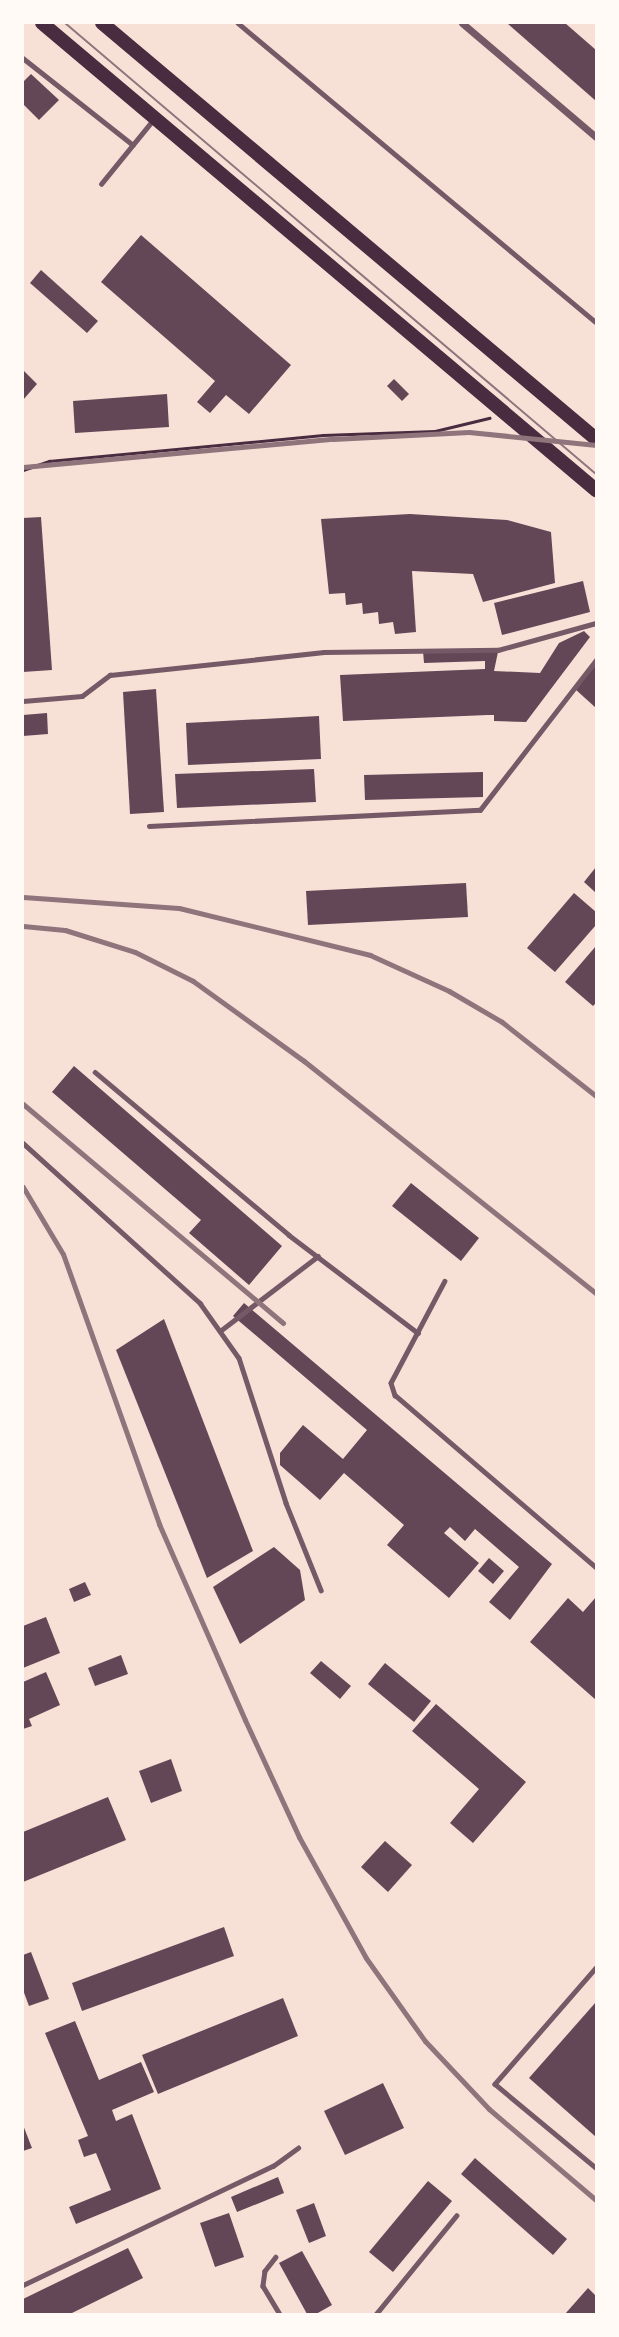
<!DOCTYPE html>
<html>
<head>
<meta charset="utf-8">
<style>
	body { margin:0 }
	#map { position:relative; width:619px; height:2337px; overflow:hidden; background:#f7e1d7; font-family:"IBM Plex Sans",sans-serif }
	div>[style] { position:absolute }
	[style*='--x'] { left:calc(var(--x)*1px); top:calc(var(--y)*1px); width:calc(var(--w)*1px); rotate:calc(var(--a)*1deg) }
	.building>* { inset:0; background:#644757 }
	.path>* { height:2.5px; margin:-1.25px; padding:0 1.25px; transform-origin:1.25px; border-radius:1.25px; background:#4a2c40 }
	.service>* { height:4.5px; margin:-2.25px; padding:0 2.25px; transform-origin:2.25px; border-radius:2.25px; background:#755966 }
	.minor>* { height:7px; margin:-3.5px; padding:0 3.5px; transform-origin:3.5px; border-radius:3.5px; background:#755966 }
	.primary>* { height:14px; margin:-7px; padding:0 7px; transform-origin:7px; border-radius:7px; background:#4a2c40 }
	.tram>* { height:2px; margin:-1px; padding:0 1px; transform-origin:1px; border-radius:1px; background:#8f747c }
	.rail>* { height:5px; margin:-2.5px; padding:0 2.5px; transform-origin:2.5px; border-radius:2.5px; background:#8f747c }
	span { translate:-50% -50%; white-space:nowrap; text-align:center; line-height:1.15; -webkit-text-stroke:7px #fffaf5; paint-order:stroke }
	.frame { position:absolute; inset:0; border:24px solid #fffaf5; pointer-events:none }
</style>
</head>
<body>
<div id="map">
	<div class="building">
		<div style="clip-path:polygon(507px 23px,565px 23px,596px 50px,596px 101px)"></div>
		<div style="clip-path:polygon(31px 74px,59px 100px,39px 120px,23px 104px,23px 82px)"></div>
		<div style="clip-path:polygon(141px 235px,291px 365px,249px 414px,226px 395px,210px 413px,197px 402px,215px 381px,101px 282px)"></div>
		<div style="clip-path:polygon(41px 270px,98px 321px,87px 333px,30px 283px)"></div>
		<div style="clip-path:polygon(23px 370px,37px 384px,23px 400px)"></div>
		<div style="clip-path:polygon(394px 379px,409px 394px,402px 401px,387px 386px)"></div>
		<div style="clip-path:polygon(167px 394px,169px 427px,75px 433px,73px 401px)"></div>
		<div style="clip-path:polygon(410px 514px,507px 520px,551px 532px,555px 583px,483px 602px,473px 574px,412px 571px,416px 632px,395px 634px,393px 622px,379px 624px,378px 612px,363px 614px,362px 603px,346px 605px,345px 593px,329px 594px,321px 519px)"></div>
		<div style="clip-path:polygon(41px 517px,52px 670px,23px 672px,23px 518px)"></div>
		<div style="clip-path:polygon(583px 581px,590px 612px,502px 635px,494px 603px)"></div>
		<div style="clip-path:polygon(584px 631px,590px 637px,526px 722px,494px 721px,494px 715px,488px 715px,343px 721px,340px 675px,485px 669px,485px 661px,424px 663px,423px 651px,498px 652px,494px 671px,540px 673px,559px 643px)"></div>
		<div style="clip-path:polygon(596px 665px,596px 708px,575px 689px)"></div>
		<div style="clip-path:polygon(156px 689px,164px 812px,130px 814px,123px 692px)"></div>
		<div style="clip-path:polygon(47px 713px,48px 734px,23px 736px,23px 715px)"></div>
		<div style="clip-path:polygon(319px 716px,321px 759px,188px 765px,186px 723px)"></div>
		<div style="clip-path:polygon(314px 769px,316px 802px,177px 808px,175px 774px)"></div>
		<div style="clip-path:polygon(483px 772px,483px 797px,365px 800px,364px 775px)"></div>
		<div style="clip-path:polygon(596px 867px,596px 893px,584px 882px)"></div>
		<div style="clip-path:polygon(466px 883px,468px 917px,308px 925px,306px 891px)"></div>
		<div style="clip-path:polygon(574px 893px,596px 912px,596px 925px,555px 972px,527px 948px)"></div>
		<div style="clip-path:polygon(596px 946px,596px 1003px,593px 1006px,565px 982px)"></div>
		<div style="clip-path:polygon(74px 1066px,282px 1246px,249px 1285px,189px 1233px,201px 1220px,52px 1092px)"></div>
		<div style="clip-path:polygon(411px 1183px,479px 1238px,461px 1261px,392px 1206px)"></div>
		<div style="clip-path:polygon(244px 1303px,552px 1564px,510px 1620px,489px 1602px,519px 1567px,475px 1529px,465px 1541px,450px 1527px,444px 1533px,479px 1563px,449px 1598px,387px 1545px,404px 1525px,344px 1473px,320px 1500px,280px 1465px,280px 1453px,303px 1425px,343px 1459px,367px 1430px,233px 1316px)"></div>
		<div style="clip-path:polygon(164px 1319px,253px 1551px,207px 1578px,116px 1350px)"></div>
		<div style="clip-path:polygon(274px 1547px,300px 1570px,305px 1600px,240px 1644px,213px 1587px)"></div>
		<div style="clip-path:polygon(489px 1558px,504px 1571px,493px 1584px,478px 1571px)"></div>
		<div style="clip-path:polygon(85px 1582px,91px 1595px,74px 1602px,69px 1589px)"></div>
		<div style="clip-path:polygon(596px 1597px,596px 1700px,530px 1642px,568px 1598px,583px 1612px)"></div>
		<div style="clip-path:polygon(46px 1617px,60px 1653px,23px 1668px,23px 1626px)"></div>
		<div style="clip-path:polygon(121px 1655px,128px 1674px,95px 1686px,88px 1668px)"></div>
		<div style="clip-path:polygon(321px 1661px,351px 1686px,340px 1699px,310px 1673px)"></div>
		<div style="clip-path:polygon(385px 1663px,431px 1701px,414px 1722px,368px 1684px)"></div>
		<div style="clip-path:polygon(46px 1672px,60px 1705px,29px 1719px,32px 1726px,23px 1729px,23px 1682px)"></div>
		<div style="clip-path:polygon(436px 1704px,526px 1782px,473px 1843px,450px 1823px,479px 1789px,412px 1731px)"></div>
		<div style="clip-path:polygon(171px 1759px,182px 1791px,151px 1803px,139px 1771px)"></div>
		<div style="clip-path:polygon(108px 1797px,126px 1840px,23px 1882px,23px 1832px)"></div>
		<div style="clip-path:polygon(385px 1841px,412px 1865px,388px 1892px,361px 1867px)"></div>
		<div style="clip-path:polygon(224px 1927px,234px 1956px,82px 2011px,72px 1983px)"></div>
		<div style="clip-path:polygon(31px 1952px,49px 1999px,29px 2006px,23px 1990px,23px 1955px)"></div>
		<div style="clip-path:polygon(283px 1998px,298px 2036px,158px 2094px,142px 2055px)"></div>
		<div style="clip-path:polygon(596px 2002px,596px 2137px,529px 2078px)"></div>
		<div style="clip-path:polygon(75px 2021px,99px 2080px,141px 2062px,154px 2092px,112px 2110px,116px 2121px,132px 2114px,161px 2189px,76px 2224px,69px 2207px,111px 2190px,96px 2153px,84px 2157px,78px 2140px,88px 2136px,45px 2033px)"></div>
		<div style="clip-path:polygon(383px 2083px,404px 2128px,345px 2155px,324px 2111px)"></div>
		<div style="clip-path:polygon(23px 2125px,32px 2148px,23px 2151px)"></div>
		<div style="clip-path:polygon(475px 2158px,567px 2239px,553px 2255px,461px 2174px)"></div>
		<div style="clip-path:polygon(278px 2177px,284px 2193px,237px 2212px,231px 2197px)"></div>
		<div style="clip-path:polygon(428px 2181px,452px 2201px,393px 2272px,369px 2252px)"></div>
		<div style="clip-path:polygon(314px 2203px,326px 2236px,309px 2243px,296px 2210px)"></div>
		<div style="clip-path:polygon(229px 2213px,244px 2257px,215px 2267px,200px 2223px)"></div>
		<div style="clip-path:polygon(128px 2248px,143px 2278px,70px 2314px,23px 2314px,23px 2299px)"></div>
		<div style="clip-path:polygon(302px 2251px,332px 2305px,316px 2314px,307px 2314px,279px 2263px)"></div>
		<div style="clip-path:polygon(588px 2288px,596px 2296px,596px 2314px,565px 2314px)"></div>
	</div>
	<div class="path">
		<div style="--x:23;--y:470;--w:28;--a:-19"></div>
		<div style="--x:49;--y:461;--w:275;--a:-5.4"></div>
		<div style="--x:323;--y:435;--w:112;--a:-2"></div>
		<div style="--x:435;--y:431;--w:56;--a:-13.5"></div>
	</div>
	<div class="service">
		<div style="--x:238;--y:23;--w:466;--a:39.9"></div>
		<div style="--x:23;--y:58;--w:140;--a:38.3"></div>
		<div style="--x:101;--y:184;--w:82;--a:-50.9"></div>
		<div style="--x:23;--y:701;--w:59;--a:-4.8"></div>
		<div style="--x:82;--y:696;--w:35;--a:-37"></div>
		<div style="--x:110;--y:675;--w:215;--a:-6.1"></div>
		<div style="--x:324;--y:652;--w:174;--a:-0.7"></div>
		<div style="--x:498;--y:650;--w:102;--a:-15.4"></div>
		<div style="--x:149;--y:826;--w:331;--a:-2.8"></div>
		<div style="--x:480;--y:810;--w:190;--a:-52.3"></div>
		<div style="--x:95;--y:1072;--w:253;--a:40"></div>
		<div style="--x:289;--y:1235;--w:162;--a:37.2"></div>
		<div style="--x:23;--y:1143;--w:239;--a:42.1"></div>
		<div style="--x:200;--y:1303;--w:67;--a:54.7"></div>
		<div style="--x:239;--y:1358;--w:152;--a:72"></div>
		<div style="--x:286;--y:1503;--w:94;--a:68.1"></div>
		<div style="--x:445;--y:1281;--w:115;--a:117.9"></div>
		<div style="--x:391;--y:1383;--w:13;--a:72"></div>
		<div style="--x:395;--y:1395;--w:265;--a:40.6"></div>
		<div style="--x:220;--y:1331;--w:123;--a:-37.4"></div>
		<div style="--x:596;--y:1968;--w:154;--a:131"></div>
		<div style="--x:495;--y:2084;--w:131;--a:39.7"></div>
		<div style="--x:276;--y:2257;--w:18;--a:128"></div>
		<div style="--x:265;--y:2271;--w:15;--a:98"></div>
		<div style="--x:263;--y:2286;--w:33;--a:59"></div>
		<div style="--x:23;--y:2285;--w:277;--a:-25.5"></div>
		<div style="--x:273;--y:2166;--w:31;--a:-36"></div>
		<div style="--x:376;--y:2314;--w:127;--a:-50.8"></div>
	</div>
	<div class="minor">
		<div style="--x:462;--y:23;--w:176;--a:40.4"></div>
	</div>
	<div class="primary">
		<div style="--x:42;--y:23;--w:725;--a:40.13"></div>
		<div style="--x:102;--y:23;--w:646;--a:40.1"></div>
	</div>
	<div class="tram">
		<div style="--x:65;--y:23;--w:697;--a:40.34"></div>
	</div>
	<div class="rail">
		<div style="--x:23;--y:467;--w:311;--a:-5.2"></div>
		<div style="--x:333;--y:439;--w:136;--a:-2.9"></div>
		<div style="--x:469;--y:432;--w:128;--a:5.8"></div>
		<div style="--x:23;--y:897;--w:156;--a:4"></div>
		<div style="--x:179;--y:908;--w:197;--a:13.8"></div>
		<div style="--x:370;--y:955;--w:87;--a:24.5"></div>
		<div style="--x:449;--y:991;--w:61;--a:30.3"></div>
		<div style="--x:502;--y:1022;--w:120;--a:38.2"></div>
		<div style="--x:23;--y:926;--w:42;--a:5.4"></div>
		<div style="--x:65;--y:930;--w:73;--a:17.4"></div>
		<div style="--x:135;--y:952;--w:65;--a:26.6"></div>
		<div style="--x:193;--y:981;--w:137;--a:35.8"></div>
		<div style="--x:304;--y:1061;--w:373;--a:38.5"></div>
		<div style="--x:23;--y:1104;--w:340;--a:40.1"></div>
		<div style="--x:23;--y:1187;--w:78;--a:59.2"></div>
		<div style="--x:63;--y:1254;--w:287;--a:70.4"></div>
		<div style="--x:159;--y:1524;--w:214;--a:66.3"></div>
		<div style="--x:245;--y:1720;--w:129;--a:65.2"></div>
		<div style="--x:299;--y:1837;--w:138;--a:61"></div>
		<div style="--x:366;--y:1958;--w:102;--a:54.6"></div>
		<div style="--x:425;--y:2041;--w:93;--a:46.7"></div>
		<div style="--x:489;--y:2109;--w:140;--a:40.4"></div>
	</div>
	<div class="frame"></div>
</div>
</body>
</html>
